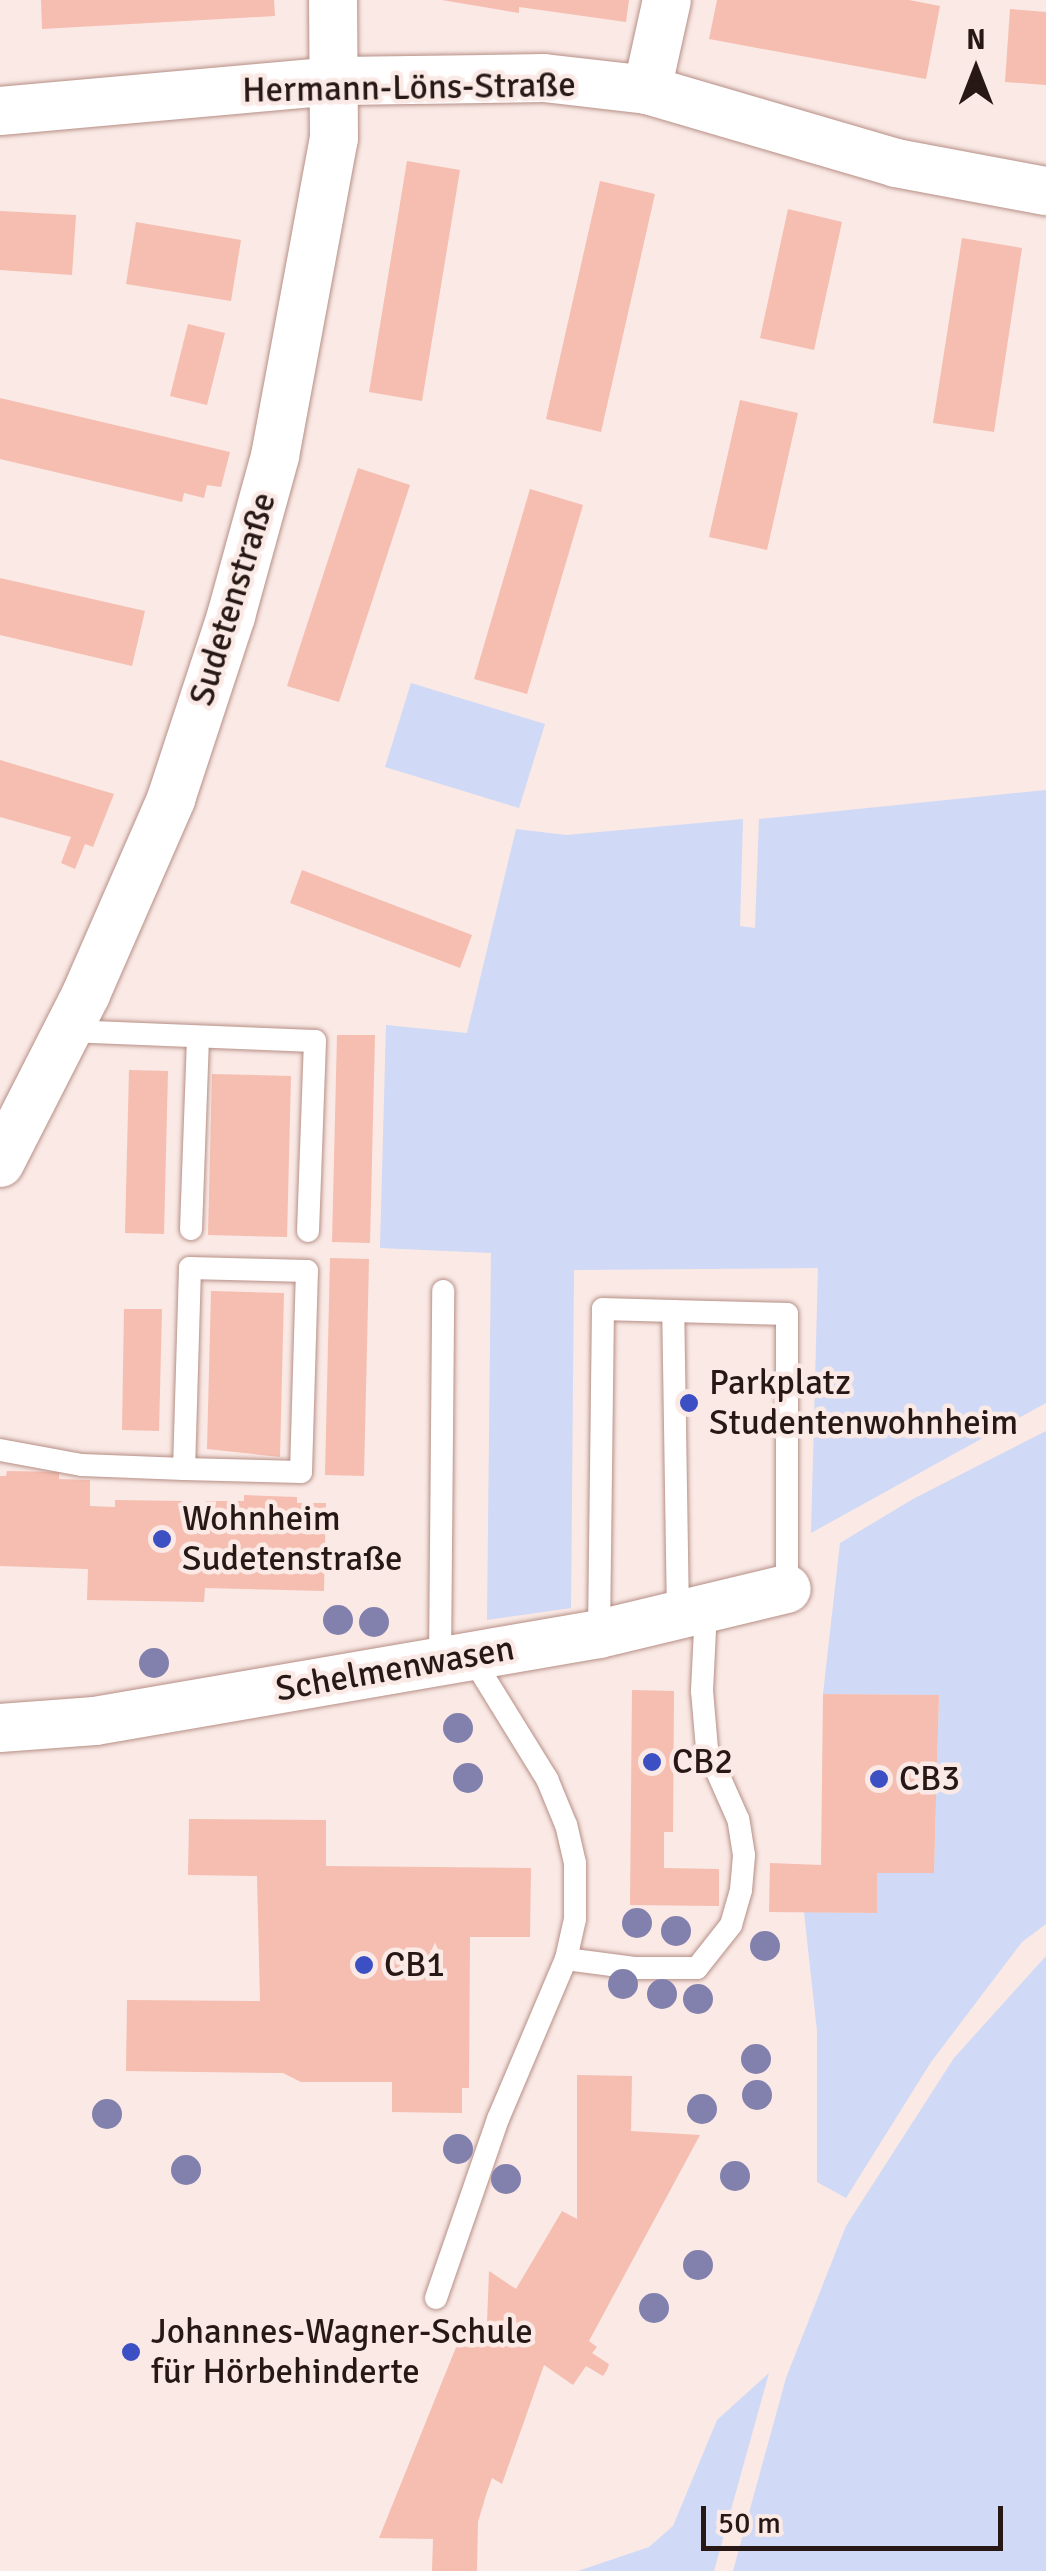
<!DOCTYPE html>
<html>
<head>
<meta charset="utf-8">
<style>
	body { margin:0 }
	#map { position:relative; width:1046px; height:2571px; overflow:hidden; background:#fae9e5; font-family:Signika,sans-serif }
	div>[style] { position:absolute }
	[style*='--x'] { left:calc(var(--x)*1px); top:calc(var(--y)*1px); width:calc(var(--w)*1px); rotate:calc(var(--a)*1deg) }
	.green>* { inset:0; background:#d0d9f5 }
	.building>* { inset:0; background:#f5beb0 }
	.roads { filter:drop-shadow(0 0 2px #b68f86) drop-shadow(0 0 2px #b68f86) }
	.lane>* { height:22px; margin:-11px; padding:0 11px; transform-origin:11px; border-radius:11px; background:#fff }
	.street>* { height:48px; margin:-24px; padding:0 24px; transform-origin:24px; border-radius:24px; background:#fff }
	.trees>* { width:30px; height:30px; margin:-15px; border-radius:50%; background:#8280ad }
	.dots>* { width:28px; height:28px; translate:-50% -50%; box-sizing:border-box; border:5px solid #fae9e5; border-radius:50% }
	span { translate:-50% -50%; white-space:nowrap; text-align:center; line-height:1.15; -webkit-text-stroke:9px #fae9e5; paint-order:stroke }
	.street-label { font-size:35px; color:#271815 }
	.poi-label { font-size:35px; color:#271815 }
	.left { translate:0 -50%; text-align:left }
	.north { position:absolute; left:926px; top:20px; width:100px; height:100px; -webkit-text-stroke:8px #fae9e5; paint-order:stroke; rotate:0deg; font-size:28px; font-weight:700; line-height:40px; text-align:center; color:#271815 }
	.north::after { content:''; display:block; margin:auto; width:35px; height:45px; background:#271815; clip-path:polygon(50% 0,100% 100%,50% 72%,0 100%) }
	.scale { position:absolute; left:701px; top:2506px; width:302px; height:45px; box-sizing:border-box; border:5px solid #271815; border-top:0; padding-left:12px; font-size:30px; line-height:35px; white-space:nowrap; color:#271815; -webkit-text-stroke:8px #fae9e5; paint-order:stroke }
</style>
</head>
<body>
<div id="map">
	<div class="green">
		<div style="clip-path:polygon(411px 683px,545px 724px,519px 808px,385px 767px)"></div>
		<div style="clip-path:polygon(1046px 790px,1046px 1403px,811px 1533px,818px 1268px,574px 1270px,571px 1608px,487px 1620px,491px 1253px,380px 1248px,386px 1025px,467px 1033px,516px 829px,566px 835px,743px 819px,740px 926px,755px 928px,759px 819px)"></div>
		<div style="clip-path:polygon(1046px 1431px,1046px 1924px,1022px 1942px,931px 2062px,846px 2198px,817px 2182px,817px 2031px,804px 1912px,876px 1913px,877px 1873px,934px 1873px,939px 1695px,823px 1694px,840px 1543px,913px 1499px)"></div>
		<div style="clip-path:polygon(1046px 1956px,1046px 2571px,733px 2571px,786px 2378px,846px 2226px,954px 2058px)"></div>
		<div style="clip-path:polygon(769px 2373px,714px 2571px,578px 2571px,649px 2547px,673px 2526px,717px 2420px)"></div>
	</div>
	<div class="building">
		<div style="clip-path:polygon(41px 0,274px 0,275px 16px,42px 29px)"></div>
		<div style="clip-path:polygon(442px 0,629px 0,626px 22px,519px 7px,519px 13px)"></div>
		<div style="clip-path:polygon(717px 0,909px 0,940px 6px,926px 79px,709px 39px)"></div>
		<div style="clip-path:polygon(1010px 9px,1046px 12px,1046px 85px,1005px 82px)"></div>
		<div style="clip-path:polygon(407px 161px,460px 170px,422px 401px,369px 392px)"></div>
		<div style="clip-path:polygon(600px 181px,655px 194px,601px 432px,546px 419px)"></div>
		<div style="clip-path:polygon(788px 209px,842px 222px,814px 350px,760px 338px)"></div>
		<div style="clip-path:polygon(0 211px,76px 215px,72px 275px,0 270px)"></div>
		<div style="clip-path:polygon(136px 222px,241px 240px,231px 301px,126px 284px)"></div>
		<div style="clip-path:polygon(962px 238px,1022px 248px,994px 432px,933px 423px)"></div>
		<div style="clip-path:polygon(188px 324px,225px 333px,207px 405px,170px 396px)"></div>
		<div style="clip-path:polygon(0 398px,230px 452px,221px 487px,207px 485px,204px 498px,184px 493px,182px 502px,0 459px)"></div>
		<div style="clip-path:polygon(740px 400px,798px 413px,767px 550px,709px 537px)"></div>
		<div style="clip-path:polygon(358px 468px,410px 485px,339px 702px,287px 686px)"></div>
		<div style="clip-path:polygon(530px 489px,583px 505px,527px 694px,474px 679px)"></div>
		<div style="clip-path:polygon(0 578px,145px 611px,132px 666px,0 635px)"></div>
		<div style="clip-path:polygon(0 760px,114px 794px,93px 847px,85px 844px,75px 869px,61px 863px,71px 837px,0 817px)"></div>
		<div style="clip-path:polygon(302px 870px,472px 935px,460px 968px,290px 903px)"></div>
		<div style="clip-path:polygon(337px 1035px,375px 1035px,370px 1243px,332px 1242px)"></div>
		<div style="clip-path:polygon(129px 1070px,168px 1071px,164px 1234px,125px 1233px)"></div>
		<div style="clip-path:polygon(212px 1074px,291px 1076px,287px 1237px,208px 1235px)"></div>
		<div style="clip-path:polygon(330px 1258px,369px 1259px,364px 1476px,325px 1475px)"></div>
		<div style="clip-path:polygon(211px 1291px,284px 1293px,280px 1457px,207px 1449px)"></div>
		<div style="clip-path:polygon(124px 1309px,162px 1309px,159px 1431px,122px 1430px)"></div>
		<div style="clip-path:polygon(7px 1471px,59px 1472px,59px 1479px,90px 1480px,90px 1506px,115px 1507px,115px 1500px,182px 1501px,181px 1512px,206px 1513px,206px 1501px,244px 1501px,244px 1495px,297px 1497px,297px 1503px,326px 1503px,324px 1591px,205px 1588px,204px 1602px,87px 1600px,88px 1569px,0 1566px,0 1476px,6px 1476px)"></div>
		<div style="clip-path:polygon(632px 1690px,674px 1691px,673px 1832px,664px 1832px,664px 1868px,719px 1869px,719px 1906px,630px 1905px)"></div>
		<div style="clip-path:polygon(823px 1694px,939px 1695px,934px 1873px,877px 1873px,877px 1913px,769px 1912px,770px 1863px,821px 1865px)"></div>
		<div style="clip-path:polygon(189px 1819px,326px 1820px,326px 1866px,531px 1868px,530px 1937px,470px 1937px,469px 2088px,462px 2088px,462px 2113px,392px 2112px,392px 2082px,301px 2082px,283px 2073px,126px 2071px,127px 2000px,260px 2001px,257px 1876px,188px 1875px)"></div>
		<div style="clip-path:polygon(577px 2075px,632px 2076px,631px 2131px,700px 2135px,589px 2341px,597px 2347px,592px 2353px,609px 2364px,607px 2370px,603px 2376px,586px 2366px,573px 2385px,544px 2365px,502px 2484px,492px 2478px,486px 2495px,478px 2522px,477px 2571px,432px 2571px,433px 2539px,379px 2538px,467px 2320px,487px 2323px,489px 2271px,516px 2289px,562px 2211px,577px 2219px)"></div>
	</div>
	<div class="roads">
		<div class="lane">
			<div style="--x:67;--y:1031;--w:248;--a:2.3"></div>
			<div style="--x:315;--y:1041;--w:190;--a:92.1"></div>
			<div style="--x:191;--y:1229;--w:192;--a:-87.9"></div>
			<div style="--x:0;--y:1450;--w:83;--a:10.4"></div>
			<div style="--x:82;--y:1465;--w:102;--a:2.2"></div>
			<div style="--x:184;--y:1469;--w:117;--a:1.5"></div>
			<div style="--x:301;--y:1472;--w:201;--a:-88.3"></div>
			<div style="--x:307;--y:1271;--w:117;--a:-178.5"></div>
			<div style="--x:190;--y:1268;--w:201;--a:91.7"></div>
			<div style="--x:678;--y:1616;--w:305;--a:-90.9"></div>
			<div style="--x:673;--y:1311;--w:114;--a:1.5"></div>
			<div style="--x:787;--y:1314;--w:275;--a:90"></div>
			<div style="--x:599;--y:1634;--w:325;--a:-89.3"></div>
			<div style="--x:603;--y:1309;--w:70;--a:1.6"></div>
			<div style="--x:440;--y:1661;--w:370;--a:-89.5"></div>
			<div style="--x:566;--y:1959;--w:69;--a:7.5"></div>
			<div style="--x:634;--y:1968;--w:63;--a:0"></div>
			<div style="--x:697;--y:1968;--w:55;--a:-51.7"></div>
			<div style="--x:731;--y:1925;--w:36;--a:-74"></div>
			<div style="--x:741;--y:1890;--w:35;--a:-85"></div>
			<div style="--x:744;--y:1855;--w:36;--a:-99"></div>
			<div style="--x:738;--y:1819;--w:77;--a:-113.9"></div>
			<div style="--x:707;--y:1749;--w:58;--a:-94.9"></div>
			<div style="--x:702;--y:1691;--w:81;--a:-87.2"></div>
			<div style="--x:436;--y:2298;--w:189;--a:-70.9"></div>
			<div style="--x:498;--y:2119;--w:174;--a:-67"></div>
			<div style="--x:566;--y:1959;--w:41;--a:-77.3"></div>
			<div style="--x:575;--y:1919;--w:56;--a:-90"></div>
			<div style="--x:575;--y:1863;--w:39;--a:-103"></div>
			<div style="--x:566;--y:1825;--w:50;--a:-112.4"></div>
			<div style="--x:547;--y:1779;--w:145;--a:-121.7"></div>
		</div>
		<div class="street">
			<div style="--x:647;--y:90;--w:92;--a:-77.5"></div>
			<div style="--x:0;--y:111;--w:338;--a:-5.1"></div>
			<div style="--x:337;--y:81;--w:207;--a:-0.8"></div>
			<div style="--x:544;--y:78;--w:104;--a:6.6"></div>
			<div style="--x:647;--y:90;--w:259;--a:16.3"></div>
			<div style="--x:896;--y:163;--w:153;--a:10.6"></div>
			<div style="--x:0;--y:1163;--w:190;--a:-63"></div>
			<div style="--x:86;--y:994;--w:213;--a:-66.4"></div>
			<div style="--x:171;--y:799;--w:193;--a:-71.8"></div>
			<div style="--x:231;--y:616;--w:166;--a:-74.6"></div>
			<div style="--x:275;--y:456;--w:322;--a:-79.5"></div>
			<div style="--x:334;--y:139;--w:139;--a:-90.4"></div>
			<div style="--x:0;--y:1728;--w:95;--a:-4.2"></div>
			<div style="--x:95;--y:1721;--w:511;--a:-9.79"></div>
			<div style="--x:599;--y:1634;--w:193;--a:-13.5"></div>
		</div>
	</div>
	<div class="trees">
		<div style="left:338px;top:1620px"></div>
		<div style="left:374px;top:1622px"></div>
		<div style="left:154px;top:1663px"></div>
		<div style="left:458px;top:1728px"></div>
		<div style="left:468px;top:1778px"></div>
		<div style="left:637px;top:1923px"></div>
		<div style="left:676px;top:1931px"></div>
		<div style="left:765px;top:1946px"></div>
		<div style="left:623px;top:1984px"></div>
		<div style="left:662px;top:1994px"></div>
		<div style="left:698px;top:1999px"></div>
		<div style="left:756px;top:2059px"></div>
		<div style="left:757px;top:2095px"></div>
		<div style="left:702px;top:2109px"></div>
		<div style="left:107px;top:2114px"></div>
		<div style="left:458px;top:2149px"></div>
		<div style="left:186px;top:2170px"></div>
		<div style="left:735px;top:2176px"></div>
		<div style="left:506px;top:2179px"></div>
		<div style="left:698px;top:2265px"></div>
		<div style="left:654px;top:2308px"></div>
	</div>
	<div class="dots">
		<div style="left:689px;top:1403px;background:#3d50c3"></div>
		<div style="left:162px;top:1539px;background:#3d50c3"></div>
		<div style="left:652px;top:1762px;background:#3d50c3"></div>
		<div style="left:879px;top:1779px;background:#3d50c3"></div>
		<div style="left:364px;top:1965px;background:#3d50c3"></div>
		<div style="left:131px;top:2352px;background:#3d50c3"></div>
	</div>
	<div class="street-label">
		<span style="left:409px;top:88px;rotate:-1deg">Hermann-Löns-Straße</span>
		<span style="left:233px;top:599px;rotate:-73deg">Sudetenstraße</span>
		<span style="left:395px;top:1669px;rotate:-10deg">Schelmenwasen</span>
	</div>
	<div class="poi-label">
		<span class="left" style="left:709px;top:1403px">Parkplatz<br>Studentenwohnheim</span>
		<span class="left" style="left:182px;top:1539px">Wohnheim<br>Sudetenstraße</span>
		<span class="left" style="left:672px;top:1762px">CB2</span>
		<span class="left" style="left:899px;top:1779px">CB3</span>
		<span class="left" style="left:384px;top:1965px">CB1</span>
		<span class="left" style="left:151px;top:2352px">Johannes-Wagner-Schule<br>für Hörbehinderte</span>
	</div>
	<div class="north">N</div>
	<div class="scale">50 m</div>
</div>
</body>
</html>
